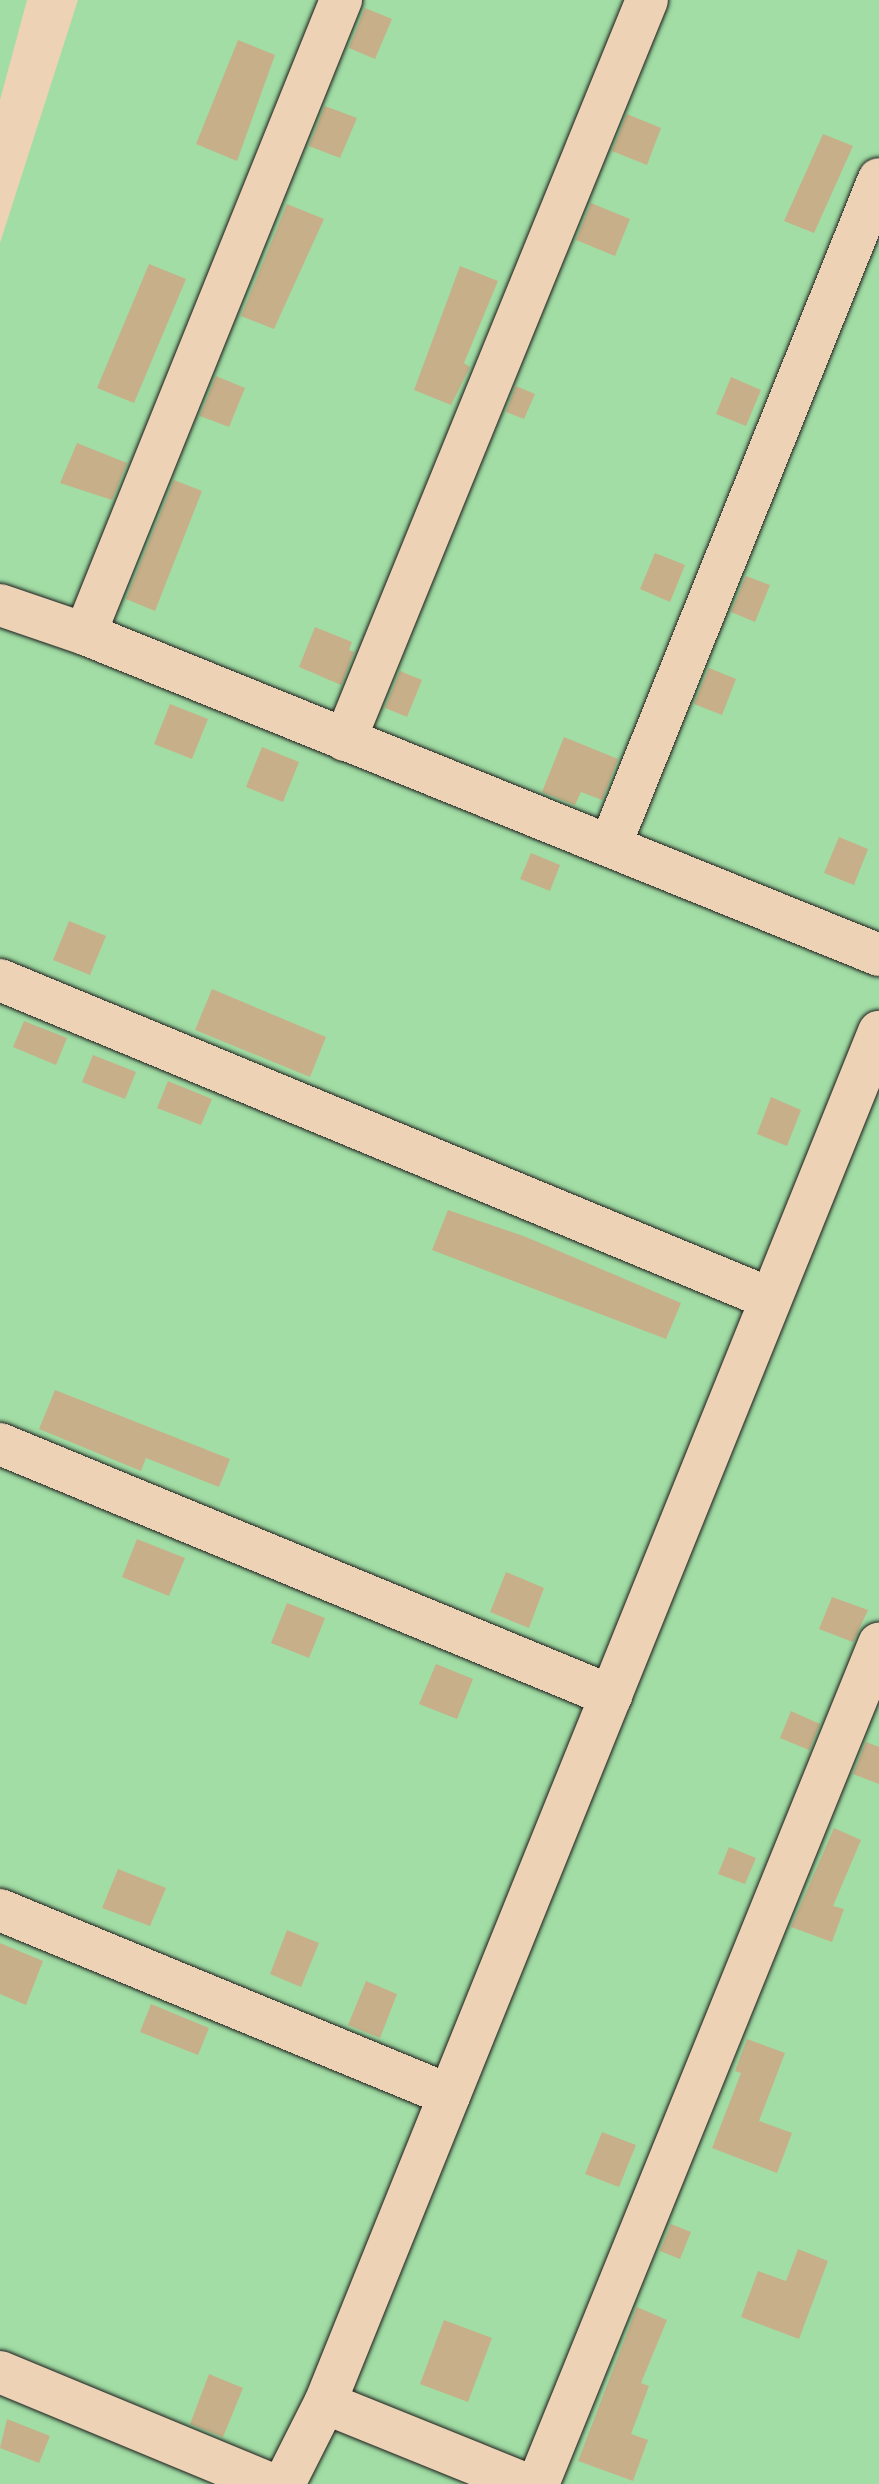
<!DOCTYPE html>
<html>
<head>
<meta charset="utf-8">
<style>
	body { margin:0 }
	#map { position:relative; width:879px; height:2484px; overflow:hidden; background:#eed2b5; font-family:Caveat,sans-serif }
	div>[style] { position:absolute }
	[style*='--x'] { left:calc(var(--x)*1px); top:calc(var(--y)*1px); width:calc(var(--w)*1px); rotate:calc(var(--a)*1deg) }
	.green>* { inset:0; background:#a1dda4 }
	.building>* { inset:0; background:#c7b089 }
	.roads { filter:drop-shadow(0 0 2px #1c1c1c) drop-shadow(0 0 2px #1c1c1c) }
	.minor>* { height:42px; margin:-21px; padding:0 21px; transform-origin:21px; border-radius:21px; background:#eed2b5 }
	span { translate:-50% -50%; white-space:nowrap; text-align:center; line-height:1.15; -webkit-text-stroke:8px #eed2b5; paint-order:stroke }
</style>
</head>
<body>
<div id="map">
	<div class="green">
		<div style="clip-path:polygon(0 0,27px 0,0 100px)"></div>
		<div style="clip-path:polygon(78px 0,879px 0,879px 2484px,0 2484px,0 243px)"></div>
	</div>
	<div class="building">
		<div style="clip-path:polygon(365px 8px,392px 19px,375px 59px,349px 48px)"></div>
		<div style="clip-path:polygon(238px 40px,275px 55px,237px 161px,196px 144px)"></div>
		<div style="clip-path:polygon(325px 106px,357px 118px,340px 158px,309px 146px)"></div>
		<div style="clip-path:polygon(627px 114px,661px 128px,647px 165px,612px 151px)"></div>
		<div style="clip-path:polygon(823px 134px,853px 146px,814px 233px,784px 221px)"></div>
		<div style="clip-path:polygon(591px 203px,630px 219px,615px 256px,576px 240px)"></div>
		<div style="clip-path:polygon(287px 204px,324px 219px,274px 329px,241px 316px)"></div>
		<div style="clip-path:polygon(149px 264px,186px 279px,134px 403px,97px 388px)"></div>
		<div style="clip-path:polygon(460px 266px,498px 281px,464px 363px,470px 367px,451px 405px,414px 390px)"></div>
		<div style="clip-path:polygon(216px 376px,245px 388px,229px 427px,200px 416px)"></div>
		<div style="clip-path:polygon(731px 377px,761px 390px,746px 426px,716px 414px)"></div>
		<div style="clip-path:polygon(516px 386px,535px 394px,524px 419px,506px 412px)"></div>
		<div style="clip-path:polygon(77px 443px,127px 463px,112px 500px,60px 483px)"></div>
		<div style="clip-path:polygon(174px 480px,202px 491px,155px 611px,126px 599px)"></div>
		<div style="clip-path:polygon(655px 553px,685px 565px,670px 602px,640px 589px)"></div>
		<div style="clip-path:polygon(746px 576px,770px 585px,755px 622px,731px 612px)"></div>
		<div style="clip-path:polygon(315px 627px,352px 642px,349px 650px,354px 652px,341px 685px,299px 667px)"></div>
		<div style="clip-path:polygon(709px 668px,736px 679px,722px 715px,694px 704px)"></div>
		<div style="clip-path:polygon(400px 671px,422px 680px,407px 717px,385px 708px)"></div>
		<div style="clip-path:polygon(170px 704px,208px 719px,192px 759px,154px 744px)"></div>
		<div style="clip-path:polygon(564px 737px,618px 759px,602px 800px,581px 792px,575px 805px,542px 792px)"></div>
		<div style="clip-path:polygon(262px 747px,299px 762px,283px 802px,246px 787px)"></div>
		<div style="clip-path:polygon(839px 837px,868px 849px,854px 885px,824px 873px)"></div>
		<div style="clip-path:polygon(531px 853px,560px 865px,550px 891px,520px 879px)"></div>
		<div style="clip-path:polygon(69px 921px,106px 936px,90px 975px,53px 960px)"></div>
		<div style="clip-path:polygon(212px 989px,326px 1037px,310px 1077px,195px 1030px)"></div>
		<div style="clip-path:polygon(24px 1021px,67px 1038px,56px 1065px,13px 1047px)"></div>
		<div style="clip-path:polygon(93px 1055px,136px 1072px,125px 1099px,82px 1082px)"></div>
		<div style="clip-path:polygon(168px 1081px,212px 1099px,201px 1125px,157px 1108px)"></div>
		<div style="clip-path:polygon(771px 1097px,801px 1110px,787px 1146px,757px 1134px)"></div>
		<div style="clip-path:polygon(448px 1210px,526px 1237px,681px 1303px,666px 1339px,432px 1250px)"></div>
		<div style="clip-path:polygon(55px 1390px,230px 1459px,219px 1487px,146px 1458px,141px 1471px,39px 1429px)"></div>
		<div style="clip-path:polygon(137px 1539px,185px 1558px,169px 1596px,122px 1577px)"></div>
		<div style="clip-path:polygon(506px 1572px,544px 1588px,529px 1628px,490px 1612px)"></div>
		<div style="clip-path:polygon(832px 1597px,868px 1610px,853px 1642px,819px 1629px)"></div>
		<div style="clip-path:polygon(287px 1603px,325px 1618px,309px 1658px,271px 1643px)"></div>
		<div style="clip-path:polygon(436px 1664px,473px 1679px,457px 1719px,419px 1704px)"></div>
		<div style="clip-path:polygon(791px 1711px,820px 1724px,809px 1750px,780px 1738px)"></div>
		<div style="clip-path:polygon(866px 1742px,879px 1747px,879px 1784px,853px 1774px)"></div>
		<div style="clip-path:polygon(834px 1828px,861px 1840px,833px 1906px,844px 1909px,832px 1942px,791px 1927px)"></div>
		<div style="clip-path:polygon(729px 1847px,756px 1858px,745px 1884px,718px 1874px)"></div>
		<div style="clip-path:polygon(118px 1869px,166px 1888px,150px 1926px,102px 1908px)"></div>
		<div style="clip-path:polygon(287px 1930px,319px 1943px,301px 1987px,270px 1974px)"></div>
		<div style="clip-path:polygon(0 1943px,43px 1961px,26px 2005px,0 1994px)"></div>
		<div style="clip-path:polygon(366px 1981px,397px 1994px,380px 2038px,348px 2025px)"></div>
		<div style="clip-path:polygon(151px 2004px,209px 2028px,198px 2055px,140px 2032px)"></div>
		<div style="clip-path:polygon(747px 2039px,785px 2053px,759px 2121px,792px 2133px,777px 2173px,712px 2148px,741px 2073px,735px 2071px)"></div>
		<div style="clip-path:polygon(602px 2132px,636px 2145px,619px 2187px,585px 2174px)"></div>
		<div style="clip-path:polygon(671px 2224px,691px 2232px,680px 2259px,660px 2251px)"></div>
		<div style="clip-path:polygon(798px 2249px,828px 2261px,799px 2339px,741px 2317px,758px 2271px,786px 2281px)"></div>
		<div style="clip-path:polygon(637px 2307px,667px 2320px,641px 2383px,649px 2386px,631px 2434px,648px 2440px,633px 2481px,578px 2461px)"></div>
		<div style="clip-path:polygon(444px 2320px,492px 2338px,468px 2402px,420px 2384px)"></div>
		<div style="clip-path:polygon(209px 2374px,243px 2388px,223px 2437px,190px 2424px)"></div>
		<div style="clip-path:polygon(7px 2419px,50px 2436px,39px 2463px,0 2448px)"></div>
	</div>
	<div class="roads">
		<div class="minor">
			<div style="--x:0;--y:605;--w:90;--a:18.8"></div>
			<div style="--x:85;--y:634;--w:856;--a:22.01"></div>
			<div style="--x:85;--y:634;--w:684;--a:-68.01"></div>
			<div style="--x:345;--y:740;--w:799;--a:-67.8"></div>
			<div style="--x:610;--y:846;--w:719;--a:-68.04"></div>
			<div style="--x:0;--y:980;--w:834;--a:22.48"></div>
			<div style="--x:0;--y:1444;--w:661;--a:22.41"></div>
			<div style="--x:0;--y:1910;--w:486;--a:22.4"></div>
			<div style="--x:0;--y:2372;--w:292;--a:22.5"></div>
			<div style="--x:325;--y:2403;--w:216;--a:22"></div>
			<div style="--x:284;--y:2484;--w:91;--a:-63.2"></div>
			<div style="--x:325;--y:2403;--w:1479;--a:-68"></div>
			<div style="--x:538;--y:2484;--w:907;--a:-67.91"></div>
		</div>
	</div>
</div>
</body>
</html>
